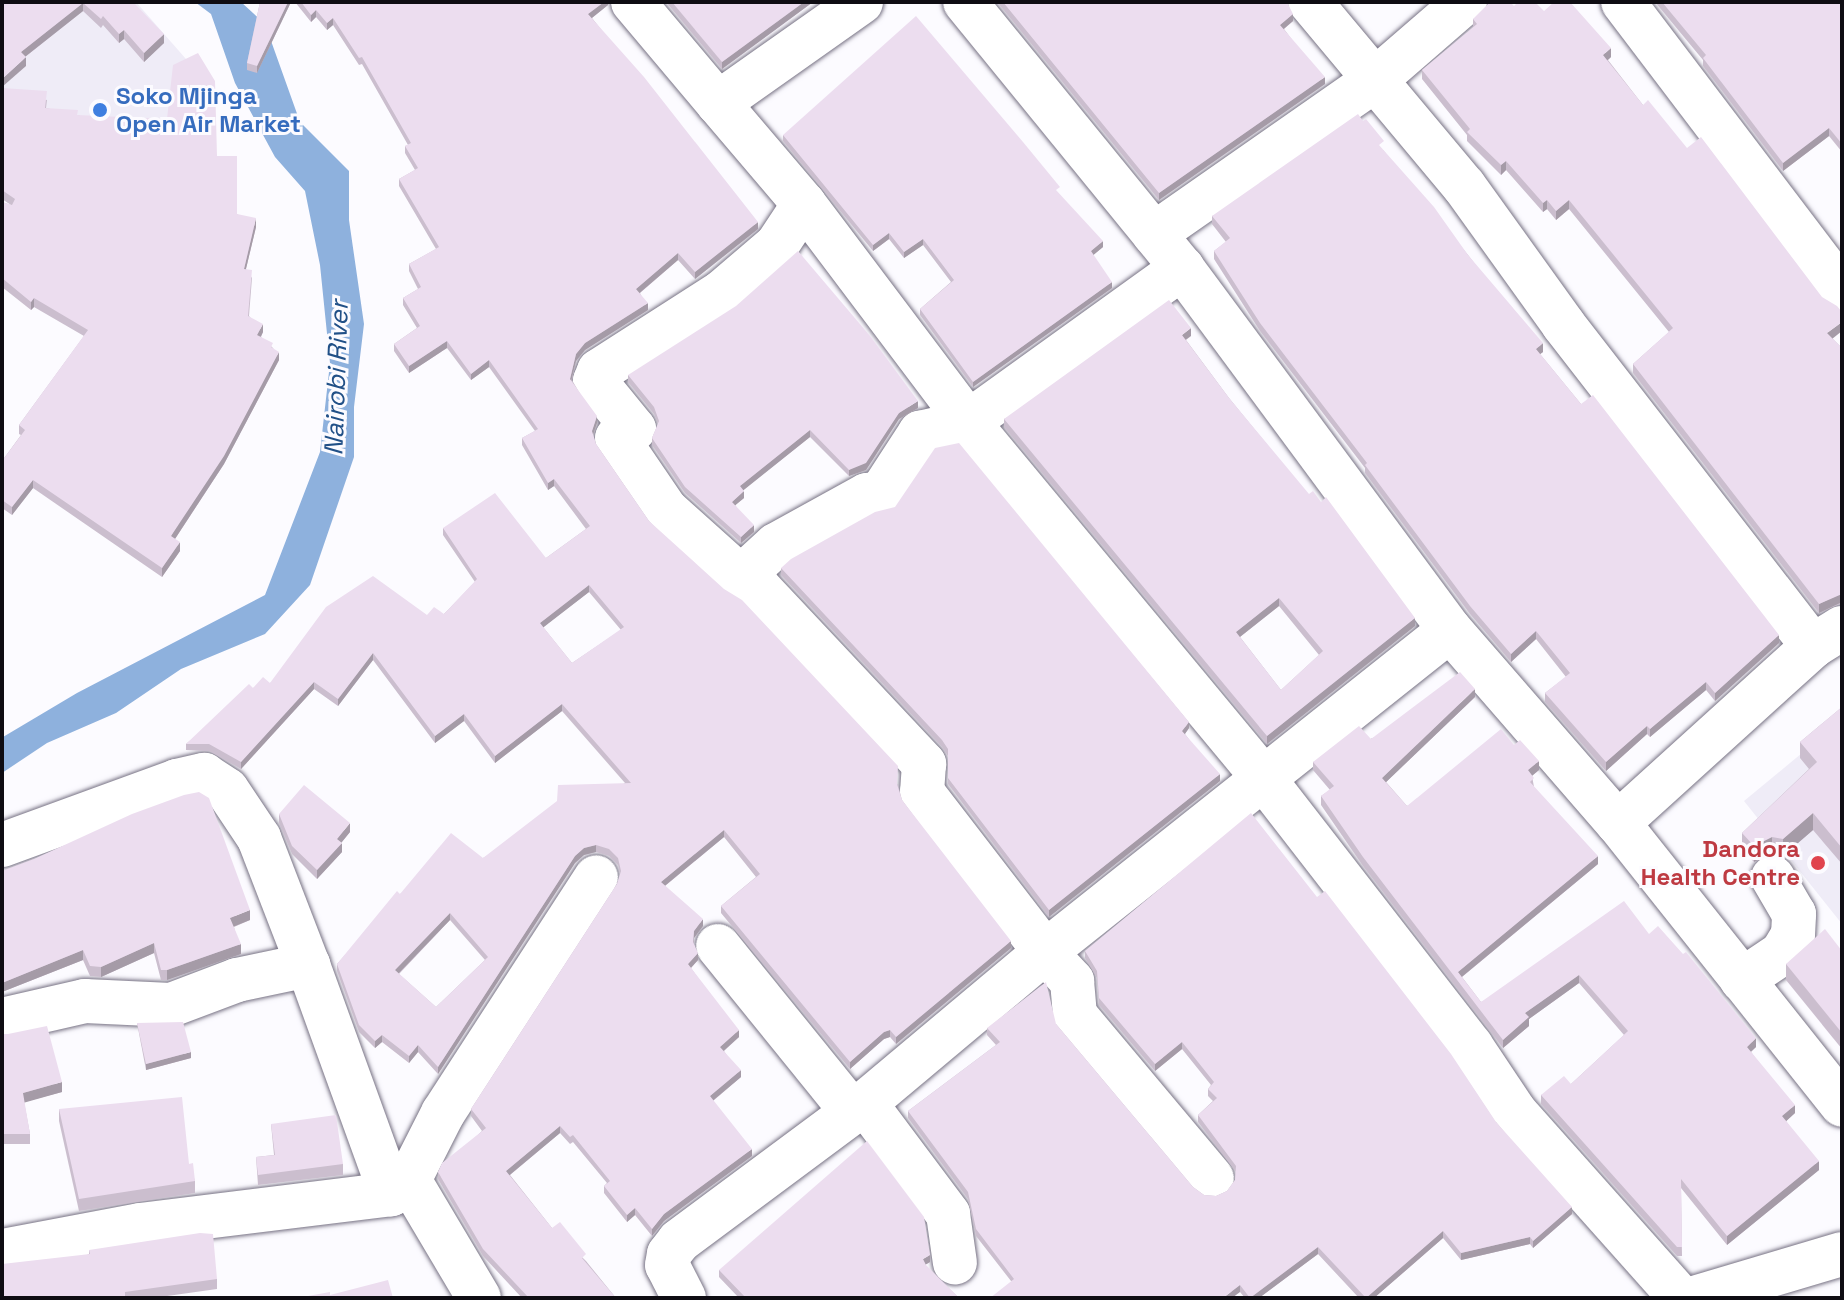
<!DOCTYPE html>
<html>
<head>
<meta charset="utf-8">
<style>
	body { margin:0 }
	#map { position:relative; width:1844px; height:1300px; overflow:hidden; background:#fcfbff; font-family:"Space Grotesk",sans-serif }
	div>[style] { position:absolute }
	[style*='--x'] { left:calc(var(--x)*1px); top:calc(var(--y)*1px); width:calc(var(--w)*1px); rotate:calc(var(--a)*1deg) }
	.built>* { inset:0; background:#efecf7 }
	.water>* { inset:0; background:#8eb1dd }
	.roads { filter:drop-shadow(0 0 2px #777284) drop-shadow(0 0 2px #777284) }
	.minor>* { height:44px; margin:-22px; padding:0 22px; transform-origin:22px; border-radius:22px; background:#fff }
	.major>* { height:44px; margin:-22px; padding:0 22px; transform-origin:22px; border-radius:22px; background:#fff }
	.wall>* { inset:0; background:#cbbece }
	.shaded-wall>* { inset:0; background:#a59ba7 }
	.building>* { inset:0; background:#ecddef }
	.dots>* { width:22px; height:22px; translate:-50% -50%; box-sizing:border-box; border:4px solid #fcfbff; border-radius:50% }
	span { translate:-50% -50%; white-space:nowrap; text-align:center; line-height:1.15; -webkit-text-stroke:6px #fcfbff; paint-order:stroke }
	.shop-label { font-size:24px; color:#366cbe; font-weight:700 }
	.left { translate:0 -50%; text-align:left }
	.health-label { font-size:24px; color:#be3a42; font-weight:700 }
	.right { translate:-100% -50%; text-align:right }
	.water-label { font-size:26px; color:#215087; font-style:italic }
	.frame { position:absolute; inset:0; border:4px solid #0e0c12; pointer-events:none }
</style>
</head>
<body>
<div id="map">
	<div class="built">
		<div style="clip-path:polygon(2px 2px,136px 2px,186px 59px,202px 129px,2px 196px)"></div>
		<div style="clip-path:polygon(1842px 720px,1842px 924px,1744px 801px)"></div>
	</div>
	<div class="water">
		<div style="clip-path:polygon(195px 2px,241px 2px,265px 24px,300px 122px,349px 171px,349px 220px,364px 324px,354px 407px,354px 457px,310px 585px,265px 634px,181px 669px,116px 713px,47px 743px,2px 773px,3px 737px,77px 693px,265px 595px,320px 452px,330px 363px,320px 265px,305px 191px,275px 157px,235px 83px,211px 14px)"></div>
	</div>
	<div class="roads">
		<div class="minor">
			<div style="--x:633;--y:2;--w:132;--a:49.9"></div>
			<div style="--x:718;--y:103;--w:175;--a:-35.2"></div>
			<div style="--x:965;--y:2;--w:343;--a:50.8"></div>
			<div style="--x:1182;--y:268;--w:450;--a:53.5"></div>
			<div style="--x:1310;--y:2;--w:240;--a:50.1"></div>
			<div style="--x:1464;--y:186;--w:170;--a:54.3"></div>
			<div style="--x:1563;--y:324;--w:408;--a:52.2"></div>
			<div style="--x:1623;--y:2;--w:363;--a:52.8"></div>
			<div style="--x:718;--y:103;--w:133;--a:49.6"></div>
			<div style="--x:804;--y:204;--w:273;--a:53"></div>
			<div style="--x:968;--y:422;--w:464;--a:50.3"></div>
			<div style="--x:1264;--y:779;--w:338;--a:52.2"></div>
			<div style="--x:1471;--y:1046;--w:79;--a:56.3"></div>
			<div style="--x:1515;--y:1112;--w:249;--a:48.3"></div>
			<div style="--x:804;--y:204;--w:49;--a:123.4"></div>
			<div style="--x:777;--y:245;--w:72;--a:139.5"></div>
			<div style="--x:722;--y:292;--w:146;--a:147.3"></div>
			<div style="--x:599;--y:371;--w:11;--a:112"></div>
			<div style="--x:595;--y:381;--w:62;--a:50.9"></div>
			<div style="--x:634;--y:429;--w:19;--a:152"></div>
			<div style="--x:617;--y:438;--w:87;--a:55.8"></div>
			<div style="--x:666;--y:510;--w:101;--a:41.8"></div>
			<div style="--x:741;--y:577;--w:20;--a:30"></div>
			<div style="--x:758;--y:587;--w:243;--a:46.8"></div>
			<div style="--x:924;--y:764;--w:28;--a:94"></div>
			<div style="--x:922;--y:792;--w:202;--a:52.4"></div>
			<div style="--x:1045;--y:952;--w:40;--a:47"></div>
			<div style="--x:1072;--y:981;--w:34;--a:85"></div>
			<div style="--x:1075;--y:1015;--w:213;--a:50"></div>
			<div style="--x:1154;--y:234;--w:269;--a:-34.9"></div>
			<div style="--x:1375;--y:80;--w:119;--a:-40.9"></div>
			<div style="--x:741;--y:577;--w:47;--a:-42.4"></div>
			<div style="--x:776;--y:545;--w:104;--a:-28.8"></div>
			<div style="--x:867;--y:495;--w:14;--a:-8"></div>
			<div style="--x:881;--y:493;--w:72;--a:-57"></div>
			<div style="--x:920;--y:433;--w:49;--a:-12.9"></div>
			<div style="--x:968;--y:422;--w:264;--a:-35.7"></div>
			<div style="--x:1618;--y:823;--w:263;--a:-42.2"></div>
			<div style="--x:1813;--y:646;--w:34;--a:-32"></div>
			<div style="--x:2;--y:845;--w:186;--a:-20.1"></div>
			<div style="--x:177;--y:781;--w:28;--a:-13"></div>
			<div style="--x:204;--y:775;--w:27;--a:33"></div>
			<div style="--x:227;--y:790;--w:58;--a:56.3"></div>
			<div style="--x:259;--y:838;--w:136;--a:68.9"></div>
			<div style="--x:718;--y:946;--w:211;--a:51"></div>
			<div style="--x:1742;--y:980;--w:48;--a:-34"></div>
			<div style="--x:1782;--y:953;--w:21;--a:-59"></div>
			<div style="--x:1793;--y:935;--w:21;--a:-87"></div>
			<div style="--x:1794;--y:914;--w:42;--a:-120.3"></div>
			<div style="--x:2;--y:1020;--w:85;--a:-12.9"></div>
			<div style="--x:85;--y:1001;--w:86;--a:2.7"></div>
			<div style="--x:171;--y:1005;--w:71;--a:-20.7"></div>
			<div style="--x:237;--y:980;--w:73;--a:-11.9"></div>
			<div style="--x:308;--y:965;--w:244;--a:70.1"></div>
			<div style="--x:865;--y:1103;--w:139;--a:53.2"></div>
			<div style="--x:948;--y:1214;--w:49;--a:81.9"></div>
			<div style="--x:409;--y:1180;--w:75;--a:-63.1"></div>
			<div style="--x:443;--y:1113;--w:281;--a:-57"></div>
			<div style="--x:2;--y:1251;--w:140;--a:-10.7"></div>
			<div style="--x:140;--y:1225;--w:253;--a:-7"></div>
			<div style="--x:391;--y:1194;--w:23;--a:-38"></div>
			<div style="--x:409;--y:1180;--w:137;--a:59.3"></div>
			<div style="--x:684;--y:1298;--w:37;--a:-117"></div>
			<div style="--x:667;--y:1265;--w:11;--a:-80"></div>
			<div style="--x:669;--y:1254;--w:16;--a:-52"></div>
			<div style="--x:679;--y:1241;--w:232;--a:-36.6"></div>
			<div style="--x:865;--y:1103;--w:235;--a:-40"></div>
			<div style="--x:1045;--y:952;--w:517;--a:-38.49"></div>
			<div style="--x:1450;--y:630;--w:256;--a:49"></div>
			<div style="--x:1618;--y:823;--w:360;--a:51.5"></div>
		</div>
		<div class="major">
			<div style="--x:1694;--y:1298;--w:154;--a:-16.6"></div>
		</div>
	</div>
	<div class="wall">
		<div style="clip-path:polygon(2px 2px,133px 2px,164px 43px,144px 62px,124px 39px,119px 43px,103px 25px,101px 28px,83px 11px,25px 57px,26px 66px)"></div>
		<div style="clip-path:polygon(260px 2px,291px 2px,257px 73px,247px 70px,247px 63px)"></div>
		<div style="clip-path:polygon(evenodd,295px 2px,609px 2px,608px 5px,592px 18px,758px 229px,695px 279px,678px 260px,640px 293px,648px 310px,585px 350px,576px 361px,572px 380px,597px 423px,593px 435px,596px 444px,649px 521px,898px 785px,902px 800px,1011px 948px,896px 1044px,890px 1037px,884px 1039px,850px 1069px,721px 913px,721px 906px,756px 877px,724px 837px,665px 886px,703px 926px,694px 938px,694px 944px,698px 960px,691px 968px,739px 1037px,724px 1051px,741px 1077px,713px 1101px,752px 1156px,664px 1221px,652px 1236px,635px 1215px,627px 1222px,604px 1193px,604px 1186px,607px 1183px,573px 1142px,570px 1144px,560px 1133px,510px 1175px,552px 1228px,586px 1261px,616px 1298px,522px 1298px,483px 1256px,438px 1179px,438px 1172px,482px 1131px,471px 1116px,471px 1109px,617px 884px,620px 874px,618px 865px,609px 856px,596px 852px,584px 855px,575px 863px,438px 1074px,418px 1052px,409px 1063px,382px 1042px,375px 1048px,359px 1032px,337px 971px,337px 964px,400px 894px,483px 858px,625px 783px,562px 711px,495px 763px,464px 721px,435px 743px,373px 660px,338px 706px,314px 689px,241px 769px,209px 751px,186px 750px,186px 744px,253px 688px,270px 683px,427px 615px,444px 614px,475px 582px,443px 535px,443px 528px,546px 558px,586px 529px,554px 486px,548px 490px,522px 445px,522px 438px,535px 431px,489px 367px,471px 380px,447px 348px,409px 373px,394px 351px,394px 344px,417px 328px,403px 305px,403px 298px,418px 289px,409px 271px,409px 264px,436px 249px,399px 186px,399px 179px,415px 170px,405px 153px,405px 146px,408px 145px,362px 64px,359px 65px,333px 25px,327px 30px,316px 17px,311px 22px,295px 2px,589px 592px,621px 630px,572px 663px,543px 627px,589px 592px,295px 2px,450px 920px,485px 960px,436px 1007px,399px 974px,450px 920px)"></div>
		<div style="clip-path:polygon(666px 2px,813px 2px,722px 69px)"></div>
		<div style="clip-path:polygon(997px 2px,1287px 2px,1293px 21px,1284px 29px,1325px 84px,1159px 200px)"></div>
		<div style="clip-path:polygon(1655px 2px,1842px 2px,1842px 152px,1829px 136px,1783px 171px,1703px 66px,1703px 60px)"></div>
		<div style="clip-path:polygon(1514px 6px,1544px 11px,1611px 57px,1608px 60px,1643px 105px,1833px 339px,1842px 348px,1842px 603px,1819px 613px,1633px 373px,1633px 364px,1669px 332px,1569px 209px,1556px 220px,1547px 209px,1543px 212px,1506px 170px,1501px 175px,1467px 141px,1467px 135px,1422px 79px,1422px 70px,1473px 28px,1473px 19px)"></div>
		<div style="clip-path:polygon(2px 88px,47px 100px,46px 108px,77px 115px,217px 156px,237px 214px,256px 227px,246px 269px,252px 278px,249px 316px,263px 332px,261px 337px,273px 348px,279px 360px,224px 464px,175px 539px,180px 551px,162px 577px,33px 488px,12px 515px,2px 508px,2px 461px,21px 435px,19px 434px,19px 425px,84px 336px,34px 307px,31px 310px,2px 287px,2px 202px,11px 205px,2px 199px)"></div>
		<div style="clip-path:polygon(783px 135px,1059px 194px,1103px 247px,1093px 255px,1112px 288px,973px 387px,920px 315px,920px 309px,951px 282px,923px 245px,904px 258px,889px 239px,873px 251px,783px 141px)"></div>
		<div style="clip-path:polygon(1383px 150px,1468px 255px,1543px 352px,1540px 354px,1581px 404px,1779px 643px,1715px 701px,1706px 690px,1650px 737px,1647px 734px,1606px 771px,1545px 702px,1545px 693px,1566px 677px,1536px 639px,1511px 662px,1470px 614px,1365px 473px,1365px 468px,1260px 331px,1214px 259px,1214px 251px,1226px 242px,1212px 224px,1212px 216px)"></div>
		<div style="clip-path:polygon(evenodd,1191px 336px,1186px 340px,1229px 398px,1415px 626px,1267px 744px,1004px 427px,1004px 419px,1191px 336px,1279px 606px,1319px 655px,1281px 690px,1240px 637px,1279px 606px)"></div>
		<div style="clip-path:polygon(628px 375px,918px 408px,899px 419px,866px 470px,849px 476px,810px 437px,743px 490px,744px 498px,735px 505px,754px 532px,741px 543px,685px 493px,652px 445px,652px 438px,658px 424px,654px 414px,628px 382px)"></div>
		<div style="clip-path:polygon(781px 568px,1189px 728px,1185px 734px,1220px 781px,1049px 917px,948px 784px,948px 756px,942px 747px,781px 575px)"></div>
		<div style="clip-path:polygon(1475px 697px,1386px 782px,1407px 806px,1514px 745px,1539px 770px,1532px 776px,1534px 787px,1598px 864px,1462px 977px,1481px 1002px,1649px 934px,1756px 1047px,1751px 1052px,1795px 1113px,1786px 1121px,1819px 1170px,1727px 1245px,1681px 1188px,1682px 1256px,1677px 1256px,1541px 1104px,1541px 1095px,1571px 1084px,1624px 1035px,1579px 983px,1529px 1019px,1529px 1026px,1503px 1048px,1363px 866px,1321px 805px,1321px 796px,1330px 790px,1313px 770px,1313px 762px)"></div>
		<div style="clip-path:polygon(1842px 707px,1842px 864px,1813px 830px,1783px 856px,1772px 853px,1754px 862px,1742px 849px,1742px 833px,1809px 769px,1800px 758px,1800px 742px)"></div>
		<div style="clip-path:polygon(279px 814px,350px 832px,341px 843px,342px 852px,317px 879px,292px 854px,279px 823px)"></div>
		<div style="clip-path:polygon(34px 859px,250px 920px,234px 927px,241px 954px,167px 980px,161px 980px,154px 953px,101px 977px,90px 976px,83px 960px,2px 992px,2px 871px)"></div>
		<div style="clip-path:polygon(1085px 951px,1496px 1122px,1572px 1214px,1533px 1248px,1530px 1244px,1461px 1260px,1443px 1238px,1374px 1298px,1359px 1298px,1318px 1254px,1259px 1298px,1245px 1298px,1240px 1292px,1011px 1281px,976px 1236px,968px 1199px,908px 1118px,908px 1111px,996px 1045px,987px 1035px,987px 1028px,1056px 1024px,1193px 1187px,1204px 1195px,1216px 1196px,1227px 1191px,1235px 1180px,1236px 1172px,1198px 1122px,1198px 1115px,1213px 1101px,1208px 1096px,1208px 1089px,1211px 1085px,1182px 1049px,1155px 1071px,1099px 1005px,1097px 978px,1085px 958px)"></div>
		<div style="clip-path:polygon(1842px 951px,1842px 1049px,1786px 980px,1786px 964px)"></div>
		<div style="clip-path:polygon(137px 1023px,191px 1058px,146px 1070px)"></div>
		<div style="clip-path:polygon(2px 1034px,62px 1092px,24px 1102px,30px 1134px,30px 1144px,2px 1144px)"></div>
		<div style="clip-path:polygon(59px 1109px,189px 1164px,195px 1181px,195px 1193px,79px 1211px,59px 1121px)"></div>
		<div style="clip-path:polygon(271px 1124px,343px 1164px,343px 1175px,258px 1185px,256px 1157px,274px 1155px)"></div>
		<div style="clip-path:polygon(89px 1250px,217px 1279px,217px 1289px,153px 1298px,2px 1298px,89px 1254px)"></div>
		<div style="clip-path:polygon(930px 1262px,925px 1265px,959px 1298px,739px 1298px,719px 1277px,719px 1270px)"></div>
	</div>
	<div class="shaded-wall">
		<div style="clip-path:polygon(288px 2px,291px 2px,257px 73px,257px 66px)"></div>
		<div style="clip-path:polygon(604px 2px,609px 2px,608px 5px,588px 21px,588px 14px)"></div>
		<div style="clip-path:polygon(804px 2px,813px 2px,722px 69px,722px 62px)"></div>
		<div style="clip-path:polygon(83px 3px,83px 11px,21px 60px,21px 52px)"></div>
		<div style="clip-path:polygon(316px 10px,316px 17px,311px 22px,311px 15px)"></div>
		<div style="clip-path:polygon(1293px 14px,1293px 21px,1280px 32px,1280px 25px)"></div>
		<div style="clip-path:polygon(333px 18px,333px 25px,327px 30px,327px 23px)"></div>
		<div style="clip-path:polygon(124px 30px,124px 39px,119px 43px,119px 34px)"></div>
		<div style="clip-path:polygon(164px 34px,164px 43px,144px 62px,144px 53px)"></div>
		<div style="clip-path:polygon(1611px 48px,1611px 57px,1603px 64px,1603px 55px)"></div>
		<div style="clip-path:polygon(26px 57px,26px 66px,2px 87px,2px 79px)"></div>
		<div style="clip-path:polygon(1325px 77px,1325px 84px,1159px 200px,1159px 193px)"></div>
		<div style="clip-path:polygon(1829px 128px,1829px 136px,1783px 171px,1783px 163px)"></div>
		<div style="clip-path:polygon(1506px 161px,1506px 170px,1501px 175px,1501px 165px)"></div>
		<div style="clip-path:polygon(1547px 200px,1547px 209px,1543px 212px,1543px 203px)"></div>
		<div style="clip-path:polygon(1569px 200px,1569px 209px,1556px 220px,1556px 211px)"></div>
		<div style="clip-path:polygon(256px 218px,256px 227px,244px 277px,244px 269px)"></div>
		<div style="clip-path:polygon(758px 222px,758px 229px,695px 279px,695px 272px)"></div>
		<div style="clip-path:polygon(889px 233px,889px 239px,873px 251px,873px 245px)"></div>
		<div style="clip-path:polygon(923px 239px,923px 245px,904px 258px,904px 252px)"></div>
		<div style="clip-path:polygon(1103px 241px,1103px 247px,1091px 257px,1091px 251px)"></div>
		<div style="clip-path:polygon(678px 253px,678px 260px,636px 296px,636px 289px)"></div>
		<div style="clip-path:polygon(1112px 282px,1112px 288px,973px 387px,973px 382px)"></div>
		<div style="clip-path:polygon(34px 298px,34px 307px,31px 310px,31px 302px)"></div>
		<div style="clip-path:polygon(648px 303px,648px 310px,585px 350px,576px 361px,570px 386px,570px 379px,576px 354px,585px 343px)"></div>
		<div style="clip-path:polygon(1842px 322px,1842px 331px,1827px 343px,1827px 333px)"></div>
		<div style="clip-path:polygon(263px 324px,263px 332px,257px 344px,257px 335px)"></div>
		<div style="clip-path:polygon(1191px 328px,1191px 336px,1182px 342px,1182px 335px)"></div>
		<div style="clip-path:polygon(447px 341px,447px 348px,409px 373px,409px 366px)"></div>
		<div style="clip-path:polygon(1543px 343px,1543px 352px,1536px 357px,1536px 349px)"></div>
		<div style="clip-path:polygon(279px 352px,279px 360px,224px 464px,171px 545px,171px 536px)"></div>
		<div style="clip-path:polygon(489px 360px,489px 367px,471px 380px,471px 374px)"></div>
		<div style="clip-path:polygon(918px 401px,918px 408px,899px 419px,866px 470px,849px 476px,849px 470px,899px 413px)"></div>
		<div style="clip-path:polygon(597px 416px,597px 423px,592px 438px,592px 431px)"></div>
		<div style="clip-path:polygon(810px 430px,810px 437px,740px 493px,740px 486px)"></div>
		<div style="clip-path:polygon(554px 479px,554px 486px,548px 490px,548px 483px)"></div>
		<div style="clip-path:polygon(33px 480px,33px 488px,12px 515px,12px 507px)"></div>
		<div style="clip-path:polygon(744px 491px,744px 498px,732px 508px,732px 502px)"></div>
		<div style="clip-path:polygon(754px 525px,754px 532px,741px 543px,741px 537px)"></div>
		<div style="clip-path:polygon(180px 542px,180px 551px,162px 577px,162px 568px)"></div>
		<div style="clip-path:polygon(589px 585px,589px 592px,540px 630px,540px 623px)"></div>
		<div style="clip-path:polygon(1840px 594px,1840px 603px,1819px 613px,1819px 604px)"></div>
		<div style="clip-path:polygon(1279px 598px,1279px 606px,1236px 640px,1236px 632px)"></div>
		<div style="clip-path:polygon(1415px 618px,1415px 626px,1267px 744px,1267px 736px)"></div>
		<div style="clip-path:polygon(1536px 631px,1536px 639px,1511px 662px,1511px 654px)"></div>
		<div style="clip-path:polygon(1779px 635px,1779px 643px,1715px 701px,1715px 693px)"></div>
		<div style="clip-path:polygon(373px 653px,373px 660px,338px 706px,338px 699px)"></div>
		<div style="clip-path:polygon(314px 682px,314px 689px,241px 769px,241px 762px)"></div>
		<div style="clip-path:polygon(1706px 682px,1706px 690px,1650px 737px,1650px 729px)"></div>
		<div style="clip-path:polygon(1475px 689px,1475px 697px,1382px 786px,1382px 778px)"></div>
		<div style="clip-path:polygon(562px 704px,562px 711px,495px 763px,495px 756px)"></div>
		<div style="clip-path:polygon(464px 714px,464px 721px,435px 743px,435px 736px)"></div>
		<div style="clip-path:polygon(1189px 722px,1189px 728px,1182px 738px,1182px 731px)"></div>
		<div style="clip-path:polygon(1647px 726px,1647px 734px,1606px 771px,1606px 762px)"></div>
		<div style="clip-path:polygon(1539px 761px,1539px 770px,1528px 779px,1528px 770px)"></div>
		<div style="clip-path:polygon(1220px 774px,1220px 781px,1049px 917px,1049px 910px)"></div>
		<div style="clip-path:polygon(1813px 813px,1813px 830px,1783px 856px,1783px 839px)"></div>
		<div style="clip-path:polygon(350px 823px,350px 832px,337px 848px,337px 839px)"></div>
		<div style="clip-path:polygon(724px 830px,724px 837px,661px 889px,661px 882px)"></div>
		<div style="clip-path:polygon(1772px 837px,1772px 853px,1754px 862px,1754px 846px)"></div>
		<div style="clip-path:polygon(342px 843px,342px 852px,317px 879px,317px 870px)"></div>
		<div style="clip-path:polygon(596px 845px,596px 852px,584px 855px,575px 863px,438px 1074px,438px 1067px,575px 856px,584px 848px)"></div>
		<div style="clip-path:polygon(1598px 856px,1598px 864px,1458px 980px,1458px 972px)"></div>
		<div style="clip-path:polygon(250px 910px,250px 920px,230px 928px,230px 918px)"></div>
		<div style="clip-path:polygon(450px 913px,450px 920px,395px 977px,395px 970px)"></div>
		<div style="clip-path:polygon(703px 919px,703px 926px,694px 938px,693px 949px,694px 931px)"></div>
		<div style="clip-path:polygon(1011px 941px,1011px 948px,896px 1044px,896px 1037px)"></div>
		<div style="clip-path:polygon(154px 943px,154px 953px,101px 977px,101px 967px)"></div>
		<div style="clip-path:polygon(241px 944px,241px 954px,167px 980px,167px 970px)"></div>
		<div style="clip-path:polygon(83px 950px,83px 960px,2px 992px,2px 983px)"></div>
		<div style="clip-path:polygon(698px 953px,698px 960px,688px 971px,688px 964px)"></div>
		<div style="clip-path:polygon(1579px 975px,1579px 983px,1529px 1019px,1529px 1026px,1503px 1048px,1503px 1040px,1525px 1013px)"></div>
		<div style="clip-path:polygon(739px 1030px,739px 1037px,720px 1054px,720px 1047px)"></div>
		<div style="clip-path:polygon(890px 1030px,890px 1037px,884px 1039px,850px 1069px,850px 1062px,884px 1032px)"></div>
		<div style="clip-path:polygon(382px 1035px,382px 1042px,375px 1048px,375px 1041px)"></div>
		<div style="clip-path:polygon(1756px 1038px,1756px 1047px,1747px 1055px,1747px 1047px)"></div>
		<div style="clip-path:polygon(1182px 1042px,1182px 1049px,1155px 1071px,1155px 1064px)"></div>
		<div style="clip-path:polygon(418px 1045px,418px 1052px,409px 1063px,409px 1056px)"></div>
		<div style="clip-path:polygon(191px 1052px,191px 1058px,146px 1070px,146px 1064px)"></div>
		<div style="clip-path:polygon(741px 1070px,741px 1077px,710px 1103px,710px 1096px)"></div>
		<div style="clip-path:polygon(62px 1082px,62px 1092px,23px 1103px,23px 1093px)"></div>
		<div style="clip-path:polygon(1795px 1105px,1795px 1113px,1782px 1125px,1782px 1116px)"></div>
		<div style="clip-path:polygon(560px 1126px,560px 1133px,506px 1178px,506px 1171px)"></div>
		<div style="clip-path:polygon(752px 1149px,752px 1156px,664px 1221px,652px 1236px,652px 1229px,664px 1214px)"></div>
		<div style="clip-path:polygon(1819px 1161px,1819px 1170px,1727px 1245px,1727px 1236px)"></div>
		<div style="clip-path:polygon(1572px 1207px,1572px 1214px,1533px 1248px,1533px 1241px)"></div>
		<div style="clip-path:polygon(635px 1208px,635px 1215px,627px 1222px,627px 1215px)"></div>
		<div style="clip-path:polygon(1443px 1231px,1443px 1238px,1374px 1298px,1366px 1298px)"></div>
		<div style="clip-path:polygon(1530px 1237px,1530px 1244px,1461px 1260px,1461px 1253px)"></div>
		<div style="clip-path:polygon(1318px 1247px,1318px 1254px,1259px 1298px,1250px 1298px)"></div>
		<div style="clip-path:polygon(930px 1255px,930px 1262px,923px 1266px,923px 1259px)"></div>
		<div style="clip-path:polygon(1240px 1285px,1240px 1292px,1232px 1298px,1223px 1298px)"></div>
	</div>
	<div class="building">
		<div style="clip-path:polygon(2px 2px,133px 2px,164px 34px,144px 53px,124px 30px,119px 34px,103px 16px,101px 19px,83px 3px,21px 52px,26px 57px,2px 79px)"></div>
		<div style="clip-path:polygon(260px 2px,288px 2px,257px 66px,247px 63px)"></div>
		<div style="clip-path:polygon(evenodd,301px 2px,604px 2px,588px 14px,644px 77px,758px 222px,695px 272px,678px 253px,636px 289px,648px 303px,585px 343px,576px 354px,570px 379px,597px 416px,592px 431px,596px 444px,649px 521px,724px 589px,742px 600px,898px 766px,897px 784px,902px 800px,1011px 941px,896px 1037px,890px 1030px,884px 1032px,850px 1062px,721px 906px,760px 874px,724px 830px,661px 882px,703px 919px,694px 931px,693px 942px,698px 953px,688px 964px,739px 1030px,720px 1047px,741px 1070px,710px 1096px,752px 1149px,664px 1214px,652px 1229px,635px 1208px,627px 1215px,604px 1186px,610px 1181px,573px 1135px,570px 1137px,560px 1126px,506px 1171px,552px 1228px,560px 1222px,586px 1254px,582px 1258px,616px 1298px,529px 1298px,483px 1249px,438px 1172px,442px 1163px,486px 1128px,471px 1109px,617px 884px,621px 871px,618px 858px,609px 849px,596px 845px,584px 848px,575px 856px,438px 1067px,418px 1045px,409px 1056px,382px 1035px,375px 1041px,359px 1025px,337px 964px,397px 891px,400px 894px,451px 833px,483px 858px,557px 801px,558px 785px,631px 783px,562px 704px,495px 756px,464px 714px,435px 736px,373px 653px,338px 699px,314px 682px,241px 762px,209px 744px,186px 744px,249px 684px,253px 688px,263px 677px,270px 683px,326px 607px,373px 576px,427px 615px,434px 607px,444px 614px,477px 579px,443px 528px,495px 493px,546px 558px,590px 526px,554px 479px,548px 483px,522px 438px,538px 429px,489px 360px,471px 374px,447px 341px,409px 366px,394px 344px,420px 326px,403px 298px,421px 287px,409px 264px,439px 247px,399px 179px,418px 168px,405px 146px,411px 143px,362px 57px,359px 58px,333px 18px,327px 23px,316px 10px,311px 15px,301px 2px,589px 585px,624px 627px,572px 663px,540px 623px,589px 585px,301px 2px,450px 913px,488px 957px,436px 1007px,395px 970px,450px 913px)"></div>
		<div style="clip-path:polygon(672px 2px,804px 2px,722px 62px)"></div>
		<div style="clip-path:polygon(1003px 2px,1287px 2px,1293px 14px,1280px 25px,1325px 77px,1159px 193px)"></div>
		<div style="clip-path:polygon(1490px 2px,1510px 2px,1514px 6px,1518px 2px,1535px 2px,1544px 11px,1554px 2px,1570px 2px,1611px 48px,1603px 55px,1643px 105px,1648px 100px,1687px 148px,1701px 137px,1822px 297px,1837px 306px,1842px 312px,1842px 322px,1827px 333px,1842px 348px,1842px 594px,1819px 604px,1633px 364px,1673px 328px,1569px 200px,1556px 211px,1547px 200px,1543px 203px,1506px 161px,1501px 165px,1467px 132px,1470px 129px,1422px 70px,1477px 24px,1473px 19px)"></div>
		<div style="clip-path:polygon(1662px 2px,1842px 2px,1842px 144px,1829px 128px,1783px 163px,1703px 58px,1706px 55px)"></div>
		<div style="clip-path:polygon(916px 16px,1023px 142px,1060px 187px,1056px 190px,1103px 241px,1091px 251px,1112px 282px,973px 382px,920px 309px,954px 280px,923px 239px,904px 252px,889px 233px,873px 245px,783px 135px)"></div>
		<div style="clip-path:polygon(198px 53px,215px 81px,217px 156px,237px 156px,237px 214px,256px 218px,244px 269px,252px 270px,248px 316px,263px 324px,257px 335px,273px 343px,271px 347px,279px 352px,224px 456px,171px 536px,180px 542px,162px 568px,33px 480px,12px 507px,2px 500px,2px 461px,25px 430px,19px 425px,88px 330px,34px 298px,31px 302px,2px 278px,2px 202px,12px 205px,15px 199px,2px 190px,2px 88px,47px 91px,45px 108px,78px 110px,77px 115px,167px 119px,173px 65px)"></div>
		<div style="clip-path:polygon(1358px 114px,1363px 121px,1366px 119px,1384px 141px,1379px 145px,1434px 207px,1468px 255px,1543px 343px,1536px 349px,1581px 404px,1593px 395px,1779px 635px,1715px 693px,1706px 682px,1650px 729px,1647px 726px,1606px 762px,1545px 693px,1570px 673px,1536px 631px,1511px 654px,1470px 606px,1365px 465px,1367px 463px,1260px 323px,1214px 251px,1230px 238px,1212px 216px)"></div>
		<div style="clip-path:polygon(798px 251px,871px 337px,918px 401px,899px 413px,866px 463px,849px 470px,810px 430px,740px 486px,744px 491px,732px 502px,754px 525px,741px 537px,685px 487px,652px 438px,659px 421px,654px 407px,628px 375px,736px 306px)"></div>
		<div style="clip-path:polygon(evenodd,1169px 300px,1191px 328px,1182px 335px,1229px 398px,1309px 494px,1313px 491px,1321px 502px,1326px 497px,1415px 618px,1267px 736px,1004px 419px,1169px 300px,1279px 598px,1323px 651px,1281px 690px,1236px 632px,1279px 598px)"></div>
		<div style="clip-path:polygon(959px 443px,1189px 722px,1182px 731px,1220px 774px,1049px 910px,948px 778px,948px 749px,942px 740px,781px 568px,791px 559px,875px 512px,895px 507px,935px 448px)"></div>
		<div style="clip-path:polygon(1460px 672px,1475px 689px,1382px 778px,1407px 806px,1501px 729px,1514px 745px,1520px 740px,1539px 761px,1528px 770px,1534px 778px,1530px 782px,1598px 856px,1458px 972px,1481px 1002px,1624px 901px,1649px 934px,1658px 926px,1683px 954px,1686px 952px,1756px 1038px,1747px 1047px,1795px 1105px,1782px 1116px,1819px 1161px,1727px 1236px,1681px 1179px,1682px 1247px,1677px 1247px,1541px 1095px,1564px 1076px,1571px 1084px,1628px 1031px,1579px 975px,1525px 1013px,1529px 1017px,1503px 1040px,1363px 857px,1321px 796px,1334px 786px,1313px 762px,1359px 726px,1371px 739px)"></div>
		<div style="clip-path:polygon(1842px 707px,1842px 848px,1813px 813px,1783px 839px,1772px 837px,1754px 846px,1742px 833px,1817px 762px,1800px 742px)"></div>
		<div style="clip-path:polygon(304px 785px,350px 823px,337px 839px,342px 843px,317px 870px,292px 846px,279px 814px)"></div>
		<div style="clip-path:polygon(199px 792px,209px 798px,250px 910px,230px 918px,241px 944px,167px 970px,161px 970px,154px 943px,101px 967px,90px 966px,83px 950px,2px 983px,2px 871px,34px 859px,132px 814px,184px 795px)"></div>
		<div style="clip-path:polygon(1251px 813px,1317px 897px,1325px 891px,1451px 1054px,1496px 1122px,1572px 1207px,1533px 1241px,1530px 1237px,1461px 1253px,1443px 1231px,1366px 1298px,1318px 1247px,1250px 1298px,1240px 1285px,1223px 1298px,990px 1298px,1014px 1279px,976px 1229px,968px 1192px,908px 1111px,1000px 1042px,987px 1028px,1046px 982px,1056px 1024px,1193px 1187px,1204px 1195px,1216px 1196px,1227px 1191px,1235px 1180px,1236px 1166px,1198px 1115px,1217px 1098px,1208px 1089px,1214px 1082px,1182px 1042px,1155px 1064px,1099px 998px,1097px 971px,1085px 951px)"></div>
		<div style="clip-path:polygon(1825px 929px,1842px 951px,1842px 1033px,1786px 964px)"></div>
		<div style="clip-path:polygon(183px 1022px,191px 1052px,146px 1064px,137px 1023px)"></div>
		<div style="clip-path:polygon(47px 1026px,62px 1082px,23px 1093px,30px 1134px,2px 1134px,2px 1034px,8px 1034px)"></div>
		<div style="clip-path:polygon(182px 1097px,189px 1164px,193px 1163px,195px 1181px,79px 1199px,59px 1109px)"></div>
		<div style="clip-path:polygon(336px 1115px,343px 1164px,258px 1175px,256px 1157px,275px 1155px,271px 1124px)"></div>
		<div style="clip-path:polygon(867px 1141px,924px 1217px,930px 1255px,923px 1259px,926px 1265px,959px 1298px,746px 1298px,719px 1270px)"></div>
		<div style="clip-path:polygon(200px 1233px,213px 1234px,217px 1279px,125px 1292px,125px 1298px,2px 1298px,2px 1264px,90px 1254px,89px 1250px)"></div>
		<div style="clip-path:polygon(388px 1280px,393px 1298px,297px 1298px,330px 1292px,330px 1295px)"></div>
	</div>
	<div class="dots">
		<div style="left:100px;top:110px;background:#3f7fe0"></div>
		<div style="left:1818px;top:863px;background:#e0444e"></div>
	</div>
	<div class="shop-label">
		<span class="left" style="left:116px;top:110px">Soko Mjinga<br>Open Air Market</span>
	</div>
	<div class="health-label">
		<span class="right" style="left:1800px;top:863px">Dandora<br>Health Centre</span>
	</div>
	<div class="water-label">
		<span style="left:337px;top:378px;rotate:-88deg">Nairobi River</span>
	</div>
	<div class="frame"></div>
</div>
</body>
</html>
